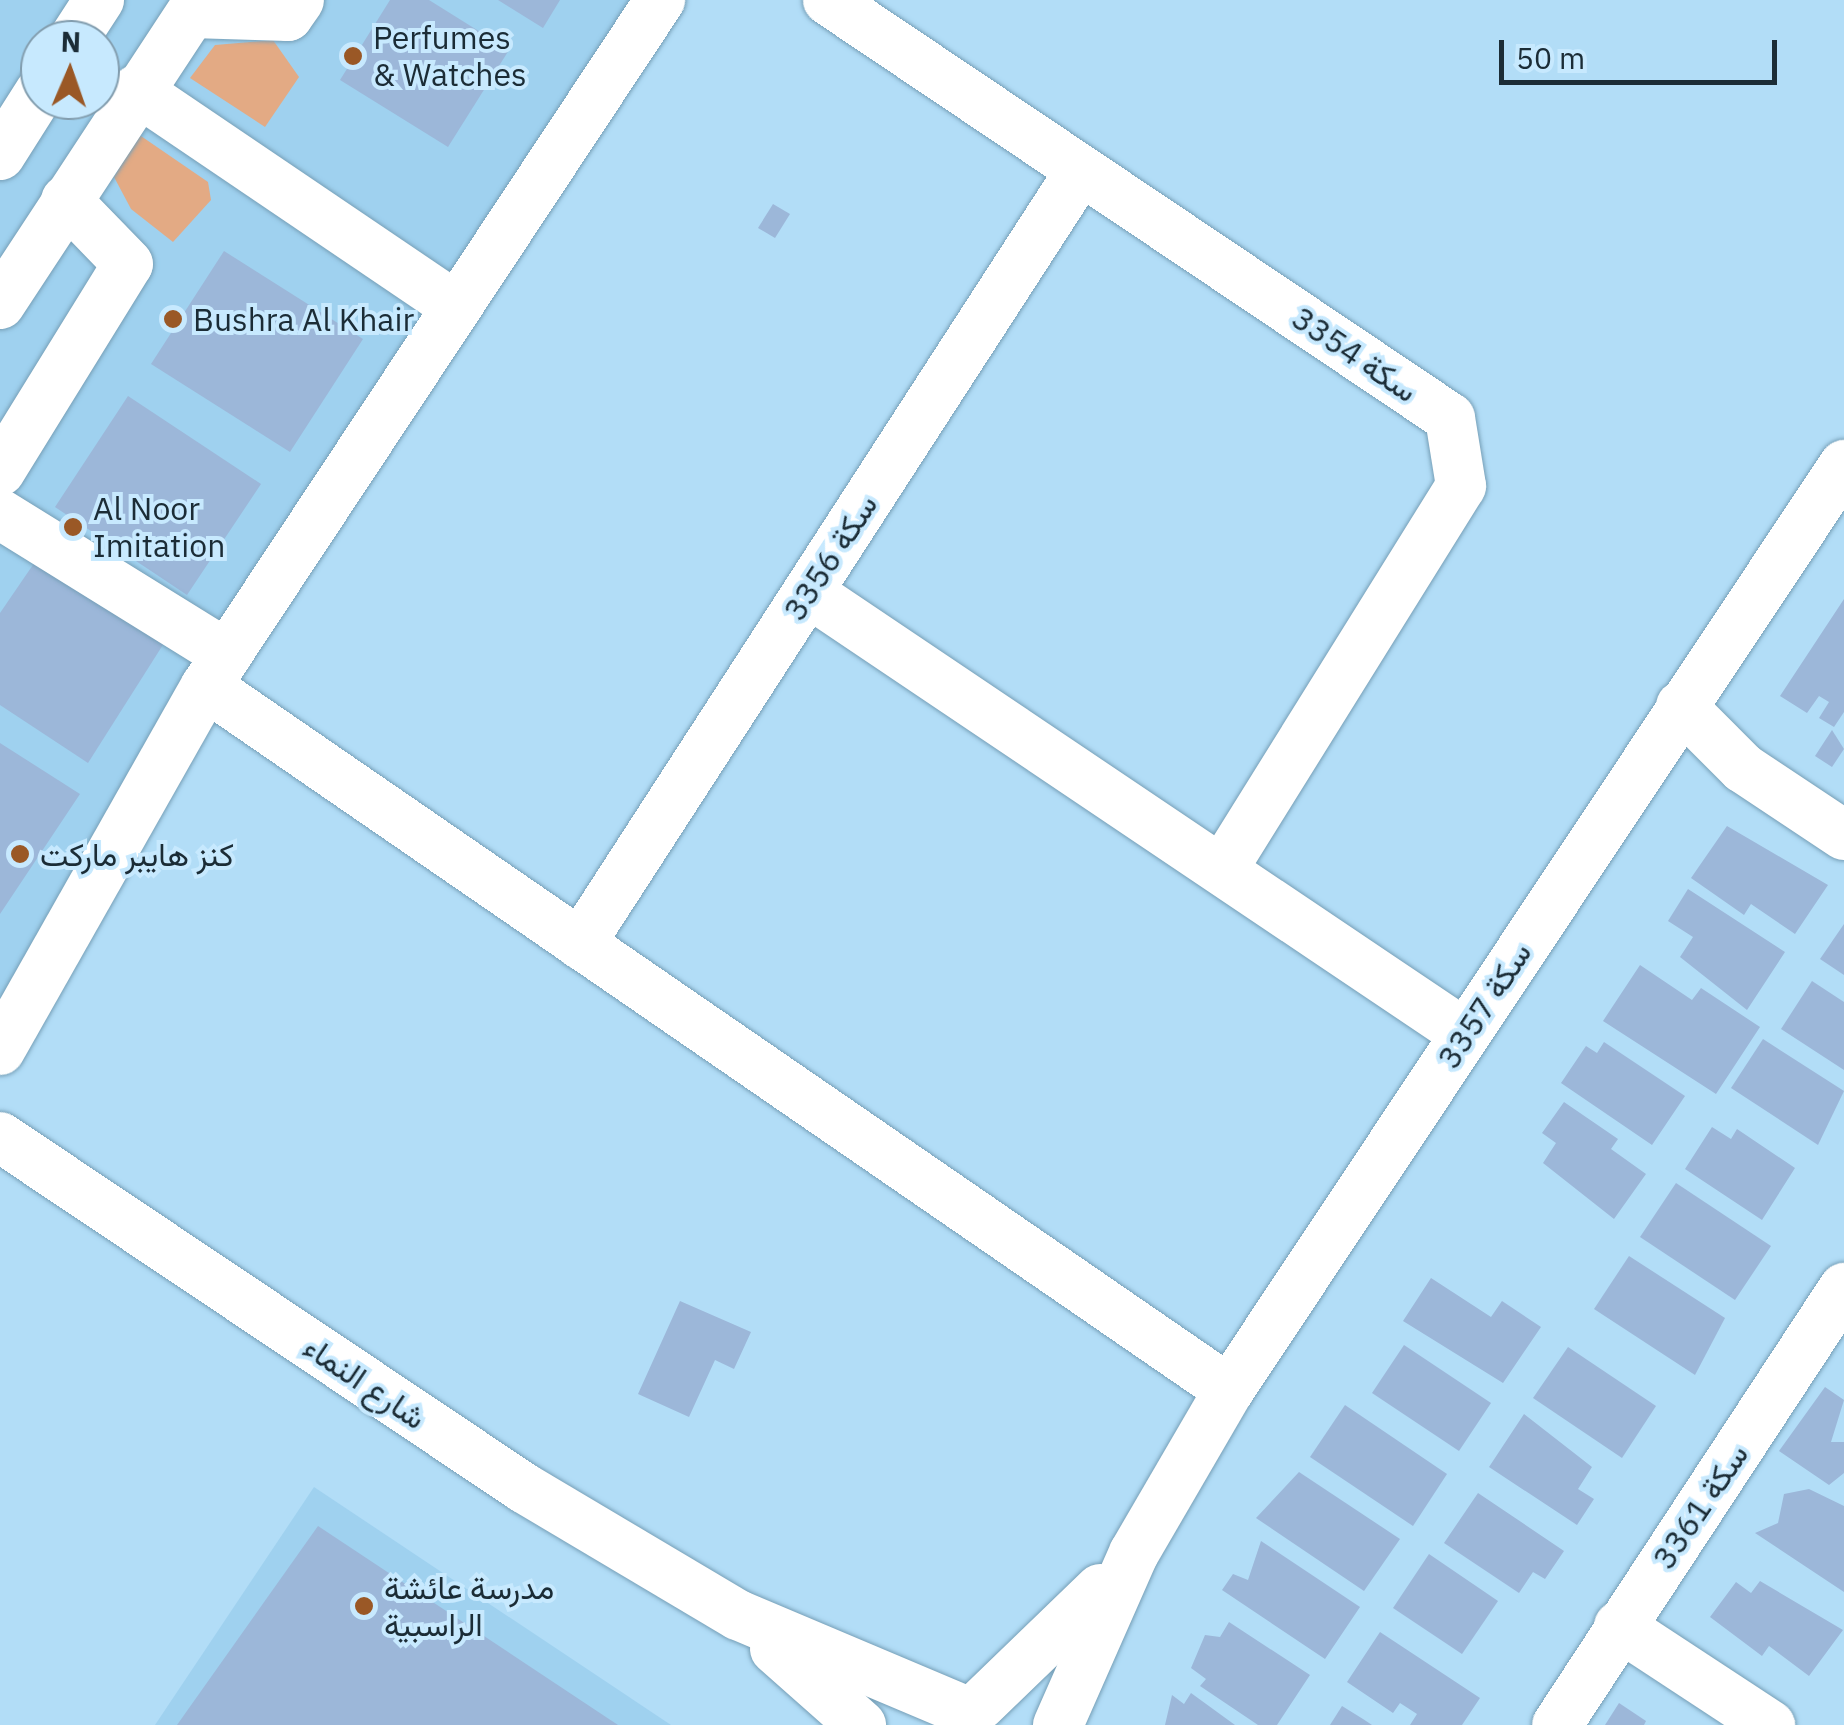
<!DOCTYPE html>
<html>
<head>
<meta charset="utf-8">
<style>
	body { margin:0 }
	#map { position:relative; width:1844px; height:1725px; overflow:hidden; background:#b2ddf7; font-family:"IBM Plex Sans",Vazirmatn,sans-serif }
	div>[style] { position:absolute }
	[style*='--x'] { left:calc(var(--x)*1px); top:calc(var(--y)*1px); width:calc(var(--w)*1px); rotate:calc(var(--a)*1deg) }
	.built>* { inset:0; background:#9fd1ef }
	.green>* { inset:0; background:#e3aa84 }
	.building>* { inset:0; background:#9cb7d9 }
	.roads { filter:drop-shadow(0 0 2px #769fb7) drop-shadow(0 0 2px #769fb7) }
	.minor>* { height:50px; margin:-25px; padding:0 25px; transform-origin:25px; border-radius:25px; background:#fff }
	.dots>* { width:28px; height:28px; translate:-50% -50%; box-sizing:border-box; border:5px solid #c7e9fe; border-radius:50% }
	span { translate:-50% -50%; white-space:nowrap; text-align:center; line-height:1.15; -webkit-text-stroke:8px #c7e9fe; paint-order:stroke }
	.poi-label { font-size:32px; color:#1b2c36 }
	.left { translate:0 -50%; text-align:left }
	.street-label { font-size:32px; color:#1b2c36 }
	.north { position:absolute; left:20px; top:20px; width:100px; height:100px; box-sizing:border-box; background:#c7e9fe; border:2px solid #829dae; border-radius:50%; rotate:2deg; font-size:28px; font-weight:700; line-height:40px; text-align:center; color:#1b2c36 }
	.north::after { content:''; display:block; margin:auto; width:35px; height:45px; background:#9a5826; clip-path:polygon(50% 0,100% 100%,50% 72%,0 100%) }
	.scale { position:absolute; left:1499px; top:40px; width:278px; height:45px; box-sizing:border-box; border:5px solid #1b2c36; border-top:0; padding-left:12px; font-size:30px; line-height:35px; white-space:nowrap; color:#1b2c36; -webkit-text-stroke:8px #c7e9fe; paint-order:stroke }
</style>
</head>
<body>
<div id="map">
	<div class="built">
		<div style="clip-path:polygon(evenodd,0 0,679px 0,439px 357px,0 1057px,0 0,40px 40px,100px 40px,100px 100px,40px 100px,40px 40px)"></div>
		<div style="clip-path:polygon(314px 1487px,671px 1725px,155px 1725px)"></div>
	</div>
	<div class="green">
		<div style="clip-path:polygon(273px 40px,299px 77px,265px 127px,190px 78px,215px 45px)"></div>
		<div style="clip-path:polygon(138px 134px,208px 182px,211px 200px,173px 242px,131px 209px,114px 177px)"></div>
	</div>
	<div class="building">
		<div style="clip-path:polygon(390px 0,429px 0,509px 50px,448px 147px,340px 80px)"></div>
		<div style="clip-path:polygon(498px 0,560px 0,543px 28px)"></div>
		<div style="clip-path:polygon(773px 204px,790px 214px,775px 238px,758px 228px)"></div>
		<div style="clip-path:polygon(224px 251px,363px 339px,290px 452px,151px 364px)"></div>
		<div style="clip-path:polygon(128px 396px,261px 484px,187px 595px,55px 507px)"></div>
		<div style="clip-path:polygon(39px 556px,166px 640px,88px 763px,0 705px,0 613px)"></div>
		<div style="clip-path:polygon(1844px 599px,1844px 712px,1834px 727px,1819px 718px,1829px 702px,1819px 696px,1807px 713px,1780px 696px)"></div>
		<div style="clip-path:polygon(1832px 730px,1844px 749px,1832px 767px,1815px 756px)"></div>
		<div style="clip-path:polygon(0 743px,80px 794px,0 914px)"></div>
		<div style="clip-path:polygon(1727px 826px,1828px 885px,1795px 934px,1751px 904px,1744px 915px,1691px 878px)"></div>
		<div style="clip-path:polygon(1688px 889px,1785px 952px,1747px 1010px,1680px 957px,1693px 937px,1668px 921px)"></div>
		<div style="clip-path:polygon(1844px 924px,1844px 975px,1820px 959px)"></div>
		<div style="clip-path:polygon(1640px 965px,1692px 1000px,1701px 988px,1760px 1027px,1716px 1094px,1603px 1021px)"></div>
		<div style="clip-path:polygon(1812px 981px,1844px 1002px,1844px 1070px,1781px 1029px)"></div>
		<div style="clip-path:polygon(1763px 1039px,1844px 1091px,1818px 1145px,1731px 1088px)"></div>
		<div style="clip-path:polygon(1604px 1042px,1685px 1096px,1652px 1145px,1561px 1083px,1586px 1046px,1597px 1053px)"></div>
		<div style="clip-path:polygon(1564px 1102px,1618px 1139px,1611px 1149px,1646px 1174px,1614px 1219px,1543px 1163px,1556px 1143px,1542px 1133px)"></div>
		<div style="clip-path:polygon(1712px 1127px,1731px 1139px,1737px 1129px,1795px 1168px,1762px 1220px,1685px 1169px)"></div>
		<div style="clip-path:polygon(1676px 1183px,1771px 1246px,1735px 1300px,1640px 1237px)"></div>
		<div style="clip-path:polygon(1629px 1256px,1725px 1318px,1695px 1375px,1594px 1309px)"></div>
		<div style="clip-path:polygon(1431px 1278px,1491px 1317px,1502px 1301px,1541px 1327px,1503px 1383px,1403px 1321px)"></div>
		<div style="clip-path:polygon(680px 1301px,751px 1332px,734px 1369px,715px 1360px,689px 1417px,638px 1394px)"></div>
		<div style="clip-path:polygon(1404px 1345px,1491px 1403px,1459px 1451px,1372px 1393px)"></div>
		<div style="clip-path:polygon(1568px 1347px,1656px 1406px,1622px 1458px,1533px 1398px)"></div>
		<div style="clip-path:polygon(1825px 1387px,1844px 1400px,1831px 1442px,1844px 1442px,1844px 1473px,1829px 1485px,1779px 1451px)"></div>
		<div style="clip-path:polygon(1345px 1405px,1447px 1474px,1413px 1526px,1310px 1457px)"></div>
		<div style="clip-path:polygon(1524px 1414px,1592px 1467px,1578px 1489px,1594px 1499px,1577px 1525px,1489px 1467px)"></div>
		<div style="clip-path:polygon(1299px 1472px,1400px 1539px,1364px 1591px,1256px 1518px)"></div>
		<div style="clip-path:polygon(1809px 1489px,1844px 1506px,1844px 1592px,1755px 1533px,1778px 1523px,1784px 1494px)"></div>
		<div style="clip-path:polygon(1478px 1493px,1564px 1551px,1545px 1579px,1533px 1572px,1519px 1593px,1444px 1543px)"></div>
		<div style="clip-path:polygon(318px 1526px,618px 1725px,177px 1725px)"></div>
		<div style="clip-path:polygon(1261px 1541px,1360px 1607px,1325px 1659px,1222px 1590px,1233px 1574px,1248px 1580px)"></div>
		<div style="clip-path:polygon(1429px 1554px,1498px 1601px,1462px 1654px,1393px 1608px)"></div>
		<div style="clip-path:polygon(1760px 1581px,1843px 1630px,1809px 1676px,1769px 1646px,1762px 1656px,1710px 1617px,1736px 1582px,1751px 1593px)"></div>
		<div style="clip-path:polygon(1229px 1622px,1310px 1675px,1277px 1725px,1258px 1725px,1200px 1686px,1206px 1679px,1191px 1668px,1205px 1635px,1220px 1637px)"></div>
		<div style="clip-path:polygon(1380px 1632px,1480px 1698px,1462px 1725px,1410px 1725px,1417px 1714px,1400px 1703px,1393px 1713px,1347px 1682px)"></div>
		<div style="clip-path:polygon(1191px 1693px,1235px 1725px,1165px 1725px,1172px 1695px,1184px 1704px)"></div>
		<div style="clip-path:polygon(1619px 1703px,1646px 1721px,1644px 1725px,1605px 1725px)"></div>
		<div style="clip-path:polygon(1342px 1706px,1363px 1719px,1372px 1725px,1330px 1725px)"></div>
	</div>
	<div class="roads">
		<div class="minor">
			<div style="--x:828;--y:0;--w:749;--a:33.9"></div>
			<div style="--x:1450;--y:418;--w:69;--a:80.8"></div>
			<div style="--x:1461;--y:486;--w:452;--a:121.9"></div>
			<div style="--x:192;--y:13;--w:96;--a:1.8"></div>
			<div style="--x:288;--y:16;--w:19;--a:-55"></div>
			<div style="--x:73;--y:40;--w:48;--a:-57"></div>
			<div style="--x:136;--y:90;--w:387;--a:34.1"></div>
			<div style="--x:0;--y:155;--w:75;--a:-57.6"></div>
			<div style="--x:0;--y:304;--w:364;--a:-56.7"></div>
			<div style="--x:0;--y:471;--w:243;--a:-58.3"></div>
			<div style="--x:128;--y:264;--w:89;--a:-134.1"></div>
			<div style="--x:0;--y:514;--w:267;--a:31.8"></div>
			<div style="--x:808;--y:592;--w:792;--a:33.93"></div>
			<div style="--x:206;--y:686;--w:1242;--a:34.53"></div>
			<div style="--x:1681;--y:706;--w:88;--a:45"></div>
			<div style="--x:1743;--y:768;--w:121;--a:33.6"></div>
			<div style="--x:580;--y:944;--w:922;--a:-57.09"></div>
			<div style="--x:0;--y:1050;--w:418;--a:-60.5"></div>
			<div style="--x:206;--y:686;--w:823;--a:-56.5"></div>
			<div style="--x:0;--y:1137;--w:631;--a:33.82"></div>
			<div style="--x:524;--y:1488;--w:249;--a:30.7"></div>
			<div style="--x:738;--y:1615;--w:241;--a:22.9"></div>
			<div style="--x:1619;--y:1626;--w:181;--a:33.3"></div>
			<div style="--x:775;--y:1649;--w:115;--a:41.5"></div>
			<div style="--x:980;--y:1705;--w:167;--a:-44"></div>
			<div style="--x:1058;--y:1725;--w:188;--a:-66.2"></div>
			<div style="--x:1134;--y:1553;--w:189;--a:-59.8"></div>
			<div style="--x:1229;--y:1390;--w:1111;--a:-56.38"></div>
			<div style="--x:1557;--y:1725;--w:523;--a:-56.71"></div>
		</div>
	</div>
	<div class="dots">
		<div style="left:353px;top:56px;background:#9a5826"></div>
		<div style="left:173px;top:319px;background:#9a5826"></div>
		<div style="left:73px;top:527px;background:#9a5826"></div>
		<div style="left:20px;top:854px;background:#9a5826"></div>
		<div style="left:364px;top:1606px;background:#9a5826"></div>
	</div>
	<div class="poi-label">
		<span class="left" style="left:373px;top:56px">Perfumes<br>&amp; Watches</span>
		<span class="left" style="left:193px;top:319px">Bushra Al Khair</span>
		<span class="left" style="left:93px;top:527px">Al Noor<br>Imitation</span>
		<span class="left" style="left:40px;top:854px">كنز هايبر ماركت</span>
		<span class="left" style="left:384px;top:1606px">مدرسة عائشة<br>الراسبية</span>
	</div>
	<div class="street-label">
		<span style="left:1355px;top:354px;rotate:34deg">سكة 3354</span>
		<span style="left:830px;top:557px;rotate:-57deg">سكة 3356</span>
		<span style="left:1484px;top:1005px;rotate:-57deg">سكة 3357</span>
		<span style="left:365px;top:1382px;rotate:34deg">شارع النماء</span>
		<span style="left:1700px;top:1506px;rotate:-56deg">سكة 3361</span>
	</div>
	<div class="north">N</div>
	<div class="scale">50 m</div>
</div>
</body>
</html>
